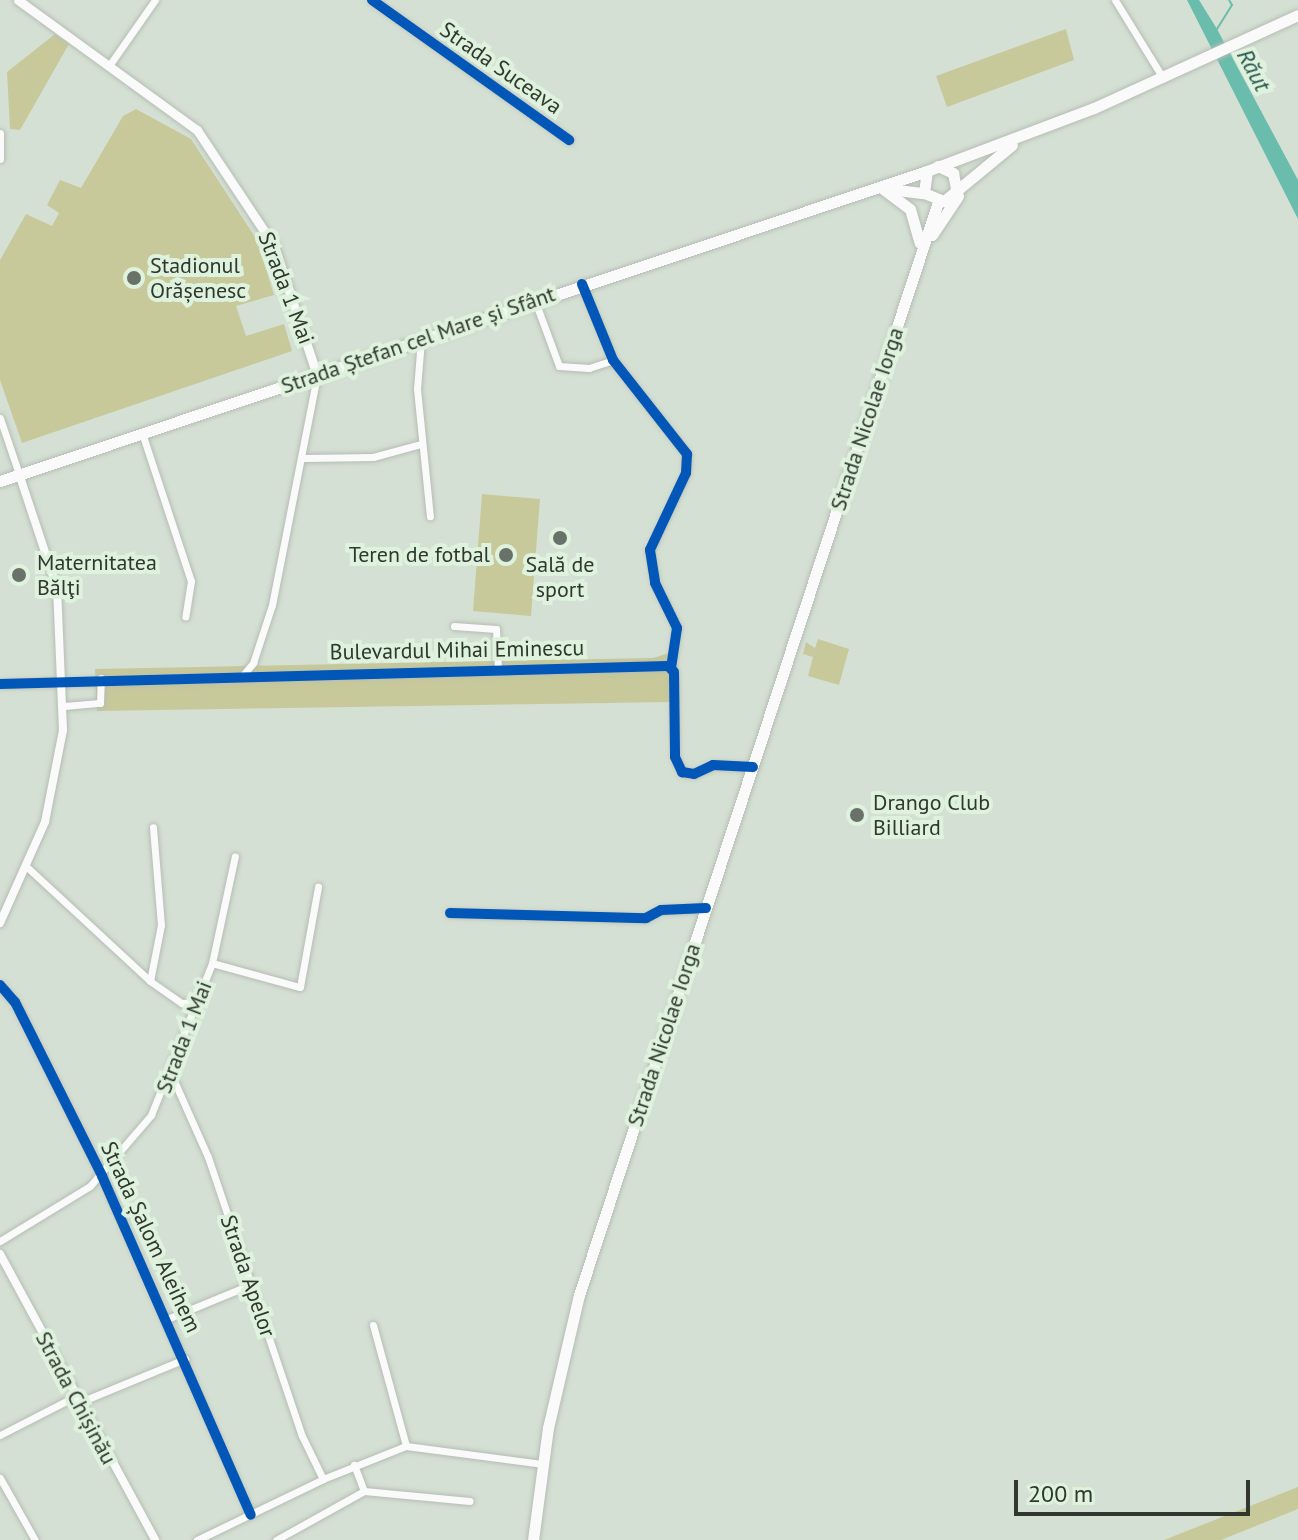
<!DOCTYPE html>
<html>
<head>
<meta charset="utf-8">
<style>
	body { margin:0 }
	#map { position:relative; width:1298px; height:1540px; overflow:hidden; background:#d5e0d4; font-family:"PT Sans",sans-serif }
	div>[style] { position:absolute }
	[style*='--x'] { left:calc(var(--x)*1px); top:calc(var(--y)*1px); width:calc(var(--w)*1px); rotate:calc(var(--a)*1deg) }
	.green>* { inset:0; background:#c7c99b }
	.water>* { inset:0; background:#6abcac }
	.stream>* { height:2px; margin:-1px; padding:0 1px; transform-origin:1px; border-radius:1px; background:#6abcac }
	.roads { filter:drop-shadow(0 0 2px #b5bdb4) drop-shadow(0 0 2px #b5bdb4) }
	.minor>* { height:7px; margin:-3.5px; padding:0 3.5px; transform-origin:3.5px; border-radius:3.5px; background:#f9faf9 }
	.tertiary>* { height:8px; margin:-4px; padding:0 4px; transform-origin:4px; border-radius:4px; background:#f9faf9 }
	.secondary>* { height:9px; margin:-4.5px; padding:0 4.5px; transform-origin:4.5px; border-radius:4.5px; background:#f9faf9 }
	.primary>* { height:11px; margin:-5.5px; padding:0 5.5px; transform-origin:5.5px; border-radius:5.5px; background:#f9faf9 }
	.cycleway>* { height:10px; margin:-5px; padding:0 5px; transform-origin:5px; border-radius:5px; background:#0057b8 }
	.dots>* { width:22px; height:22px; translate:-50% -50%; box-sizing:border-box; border:4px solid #dff2dd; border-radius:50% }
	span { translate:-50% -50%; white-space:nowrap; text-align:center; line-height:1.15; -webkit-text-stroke:8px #dff2dd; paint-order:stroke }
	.street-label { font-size:22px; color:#2f372e }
	.poi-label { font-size:22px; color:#2f372e }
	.left { translate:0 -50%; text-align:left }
	.right { translate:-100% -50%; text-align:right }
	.water-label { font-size:24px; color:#2a5951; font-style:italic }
	.scale { position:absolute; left:1014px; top:1480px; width:236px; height:36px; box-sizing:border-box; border:4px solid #2f372e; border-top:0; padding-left:10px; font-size:24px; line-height:28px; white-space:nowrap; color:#2f372e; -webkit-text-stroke:6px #dff2dd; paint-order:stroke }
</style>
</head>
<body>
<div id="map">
	<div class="green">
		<div style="clip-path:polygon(1066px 29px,1074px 60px,947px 107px,936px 76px)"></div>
		<div style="clip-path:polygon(55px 34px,69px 44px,20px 130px,10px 129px,7px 72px)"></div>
		<div style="clip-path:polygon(136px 109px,191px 139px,257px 240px,274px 295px,236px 306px,246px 336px,284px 324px,292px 351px,22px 443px,0 380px,0 260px,26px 214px,52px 226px,59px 213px,47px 205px,60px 180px,81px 188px,123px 116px)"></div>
		<div style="clip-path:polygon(482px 494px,540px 499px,531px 616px,473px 611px)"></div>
		<div style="clip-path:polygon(818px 639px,849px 649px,839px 685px,808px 676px,813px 657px,803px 654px,806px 642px,815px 648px)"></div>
		<div style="clip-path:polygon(669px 653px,672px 702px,97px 711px,95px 669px,653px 658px)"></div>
		<div style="clip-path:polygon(1298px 1487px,1298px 1509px,1221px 1540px,1164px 1540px)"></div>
	</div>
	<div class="water">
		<div style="clip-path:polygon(1187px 0,1199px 0,1217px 29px,1298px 180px,1298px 219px)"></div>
	</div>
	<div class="stream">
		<div style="--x:1217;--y:29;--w:28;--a:-58"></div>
		<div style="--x:1232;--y:5;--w:6;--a:-121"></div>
	</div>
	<div class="roads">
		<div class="minor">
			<div style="--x:372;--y:0;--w:242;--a:35.4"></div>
			<div style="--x:1115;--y:0;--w:92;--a:58.4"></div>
			<div style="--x:111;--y:63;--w:77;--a:-55.1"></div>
			<div style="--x:0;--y:133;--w:26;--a:90"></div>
			<div style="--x:582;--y:284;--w:82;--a:67.8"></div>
			<div style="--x:613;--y:360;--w:120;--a:51.8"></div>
			<div style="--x:687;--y:454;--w:19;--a:93"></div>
			<div style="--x:686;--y:473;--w:85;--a:115.1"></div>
			<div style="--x:650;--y:550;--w:33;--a:81"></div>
			<div style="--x:655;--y:583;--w:50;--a:63.9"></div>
			<div style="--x:677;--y:628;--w:40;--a:98.5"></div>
			<div style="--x:535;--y:301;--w:69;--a:69.7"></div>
			<div style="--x:559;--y:366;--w:30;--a:4"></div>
			<div style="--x:589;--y:368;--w:25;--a:-18"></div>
			<div style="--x:421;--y:340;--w:49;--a:94.7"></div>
			<div style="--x:417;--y:389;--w:128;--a:84.2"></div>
			<div style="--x:0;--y:418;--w:59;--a:71.3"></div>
			<div style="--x:142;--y:433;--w:156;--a:71.7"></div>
			<div style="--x:191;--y:581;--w:36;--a:99"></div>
			<div style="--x:304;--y:458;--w:69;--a:-0.8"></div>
			<div style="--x:373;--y:457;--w:50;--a:-15.2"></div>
			<div style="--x:454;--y:626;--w:42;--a:4.1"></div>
			<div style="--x:496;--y:629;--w:40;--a:87.1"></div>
			<div style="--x:243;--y:675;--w:16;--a:-50"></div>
			<div style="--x:253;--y:663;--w:61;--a:-71.9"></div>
			<div style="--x:272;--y:605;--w:234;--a:-78.9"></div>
			<div style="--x:0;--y:684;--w:668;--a:-1.54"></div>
			<div style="--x:668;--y:666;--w:8;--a:45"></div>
			<div style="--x:674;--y:672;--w:85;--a:89.3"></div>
			<div style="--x:675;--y:757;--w:17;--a:65"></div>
			<div style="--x:682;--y:772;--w:12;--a:9"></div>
			<div style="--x:694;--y:774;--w:21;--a:-25"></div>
			<div style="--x:713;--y:765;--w:40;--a:2.9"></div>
			<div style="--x:64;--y:706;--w:36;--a:-5"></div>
			<div style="--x:100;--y:703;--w:25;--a:-88"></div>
			<div style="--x:28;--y:868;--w:166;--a:42.8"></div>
			<div style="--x:150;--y:981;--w:39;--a:35"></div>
			<div style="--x:182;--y:1003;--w:15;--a:-4"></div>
			<div style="--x:450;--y:913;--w:196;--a:1.5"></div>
			<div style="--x:646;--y:918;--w:17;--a:-28"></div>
			<div style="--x:661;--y:910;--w:45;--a:-2.5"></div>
			<div style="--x:212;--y:963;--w:91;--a:15.3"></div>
			<div style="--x:300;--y:987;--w:102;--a:-79.8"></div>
			<div style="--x:150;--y:981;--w:57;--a:-78.9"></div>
			<div style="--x:161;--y:925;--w:98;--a:-94.7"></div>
			<div style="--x:0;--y:985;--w:23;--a:49"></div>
			<div style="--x:15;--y:1002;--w:195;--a:63.4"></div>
			<div style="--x:102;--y:1176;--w:370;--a:66.3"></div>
			<div style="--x:171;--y:1074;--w:91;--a:66"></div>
			<div style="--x:208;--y:1157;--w:294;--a:71.4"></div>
			<div style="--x:302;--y:1436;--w:48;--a:64"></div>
			<div style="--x:0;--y:1241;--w:105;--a:-31.4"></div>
			<div style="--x:90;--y:1186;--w:94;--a:-49.3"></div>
			<div style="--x:151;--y:1115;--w:164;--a:-68.1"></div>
			<div style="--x:212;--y:963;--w:109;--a:-77.9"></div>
			<div style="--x:167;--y:1319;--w:90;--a:-22.3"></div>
			<div style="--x:373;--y:1325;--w:125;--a:74.7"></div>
			<div style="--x:78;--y:1403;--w:116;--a:-22.4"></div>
			<div style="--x:0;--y:1435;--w:83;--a:-27.2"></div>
			<div style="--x:0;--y:1478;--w:71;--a:60.6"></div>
			<div style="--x:364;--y:1491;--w:106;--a:5.4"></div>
			<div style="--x:197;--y:1540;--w:140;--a:-25.8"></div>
			<div style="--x:323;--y:1479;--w:89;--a:-21.7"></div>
			<div style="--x:406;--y:1446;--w:137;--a:7.5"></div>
			<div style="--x:276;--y:1540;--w:101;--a:-29.1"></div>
			<div style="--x:364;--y:1491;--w:28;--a:-111"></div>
		</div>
		<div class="tertiary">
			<div style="--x:0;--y:923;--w:111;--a:-66"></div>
			<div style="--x:45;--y:822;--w:94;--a:-78.9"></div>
			<div style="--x:63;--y:730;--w:142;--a:-92.4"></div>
			<div style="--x:57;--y:588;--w:120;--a:-108.4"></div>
			<div style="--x:0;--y:1254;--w:325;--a:61.5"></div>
		</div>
		<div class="secondary">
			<div style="--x:18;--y:0;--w:221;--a:36"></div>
			<div style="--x:197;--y:130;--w:139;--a:56.4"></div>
			<div style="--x:274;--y:246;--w:136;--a:71.6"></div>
		</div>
		<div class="primary">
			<div style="--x:938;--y:166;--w:17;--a:25"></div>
			<div style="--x:953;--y:173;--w:16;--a:79"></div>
			<div style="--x:927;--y:171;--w:22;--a:98"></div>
			<div style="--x:924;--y:193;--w:22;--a:22"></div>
			<div style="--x:944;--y:201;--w:88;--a:-39.5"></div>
			<div style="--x:882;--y:188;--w:35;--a:37"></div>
			<div style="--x:910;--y:209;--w:35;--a:74"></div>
			<div style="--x:889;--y:189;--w:35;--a:7"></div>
			<div style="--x:932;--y:235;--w:47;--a:-56.3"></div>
			<div style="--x:0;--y:481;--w:977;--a:-18.49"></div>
			<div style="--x:927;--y:171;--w:178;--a:-20.7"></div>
			<div style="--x:1094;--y:108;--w:224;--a:-24.5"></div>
			<div style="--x:533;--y:1540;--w:113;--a:-82.4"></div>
			<div style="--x:548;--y:1428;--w:137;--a:-76.9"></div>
			<div style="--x:579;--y:1295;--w:1150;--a:-71.82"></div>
		</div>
	</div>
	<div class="cycleway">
		<div style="--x:372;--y:0;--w:242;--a:35.4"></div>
		<div style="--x:582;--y:284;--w:82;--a:67.8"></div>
		<div style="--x:613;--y:360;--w:120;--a:51.8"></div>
		<div style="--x:687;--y:454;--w:19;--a:93"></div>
		<div style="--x:686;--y:473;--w:85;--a:115.1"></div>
		<div style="--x:650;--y:550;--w:33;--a:81"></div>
		<div style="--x:655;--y:583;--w:50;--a:63.9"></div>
		<div style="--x:677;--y:628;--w:40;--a:98.5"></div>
		<div style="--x:0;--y:684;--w:668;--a:-1.54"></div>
		<div style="--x:668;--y:666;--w:8;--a:45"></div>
		<div style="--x:674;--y:672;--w:85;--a:89.3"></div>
		<div style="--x:675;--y:757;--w:17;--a:65"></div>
		<div style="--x:682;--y:772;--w:12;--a:9"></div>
		<div style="--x:694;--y:774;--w:21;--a:-25"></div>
		<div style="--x:713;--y:765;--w:40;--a:2.9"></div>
		<div style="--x:450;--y:913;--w:196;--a:1.5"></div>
		<div style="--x:646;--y:918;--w:17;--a:-28"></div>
		<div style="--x:661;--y:910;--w:45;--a:-2.5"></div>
		<div style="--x:0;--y:985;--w:23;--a:49"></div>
		<div style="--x:15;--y:1002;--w:195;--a:63.4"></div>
		<div style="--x:102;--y:1176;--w:370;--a:66.3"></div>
	</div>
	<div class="dots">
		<div style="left:134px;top:278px;background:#697268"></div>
		<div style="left:560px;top:538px;background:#697268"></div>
		<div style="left:506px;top:555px;background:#697268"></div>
		<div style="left:19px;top:575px;background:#697268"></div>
		<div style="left:857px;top:815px;background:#697268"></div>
	</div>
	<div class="street-label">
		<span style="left:501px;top:68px;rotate:35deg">Strada Suceava</span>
		<span style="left:286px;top:288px;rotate:69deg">Strada 1 Mai</span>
		<span style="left:418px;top:340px;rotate:-19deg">Strada Ștefan cel Mare și Sfânt</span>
		<span style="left:867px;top:419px;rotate:-72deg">Strada Nicolae Iorga</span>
		<span style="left:457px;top:650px;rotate:-1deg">Bulevardul Mihai Eminescu</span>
		<span style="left:664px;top:1035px;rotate:-72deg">Strada Nicolae Iorga</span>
		<span style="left:184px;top:1037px;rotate:-69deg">Strada 1 Mai</span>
		<span style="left:151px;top:1237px;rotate:65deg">Strada Șalom Aleihem</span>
		<span style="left:248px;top:1276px;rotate:71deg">Strada Apelor</span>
		<span style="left:76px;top:1398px;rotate:62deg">Strada Chișinău</span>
	</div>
	<div class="poi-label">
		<span class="left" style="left:150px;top:278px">Stadionul<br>Orășenesc</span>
		<span class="right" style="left:490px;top:555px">Teren de fotbal</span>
		<span class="left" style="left:37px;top:575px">Maternitatea<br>Bălţi</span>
		<span style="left:560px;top:577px">Sală de<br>sport</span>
		<span class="left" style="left:873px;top:815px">Drango Club<br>Billiard</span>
	</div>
	<div class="water-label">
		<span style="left:1254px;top:70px;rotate:62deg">Răut</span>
	</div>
	<div class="scale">200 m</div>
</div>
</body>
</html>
